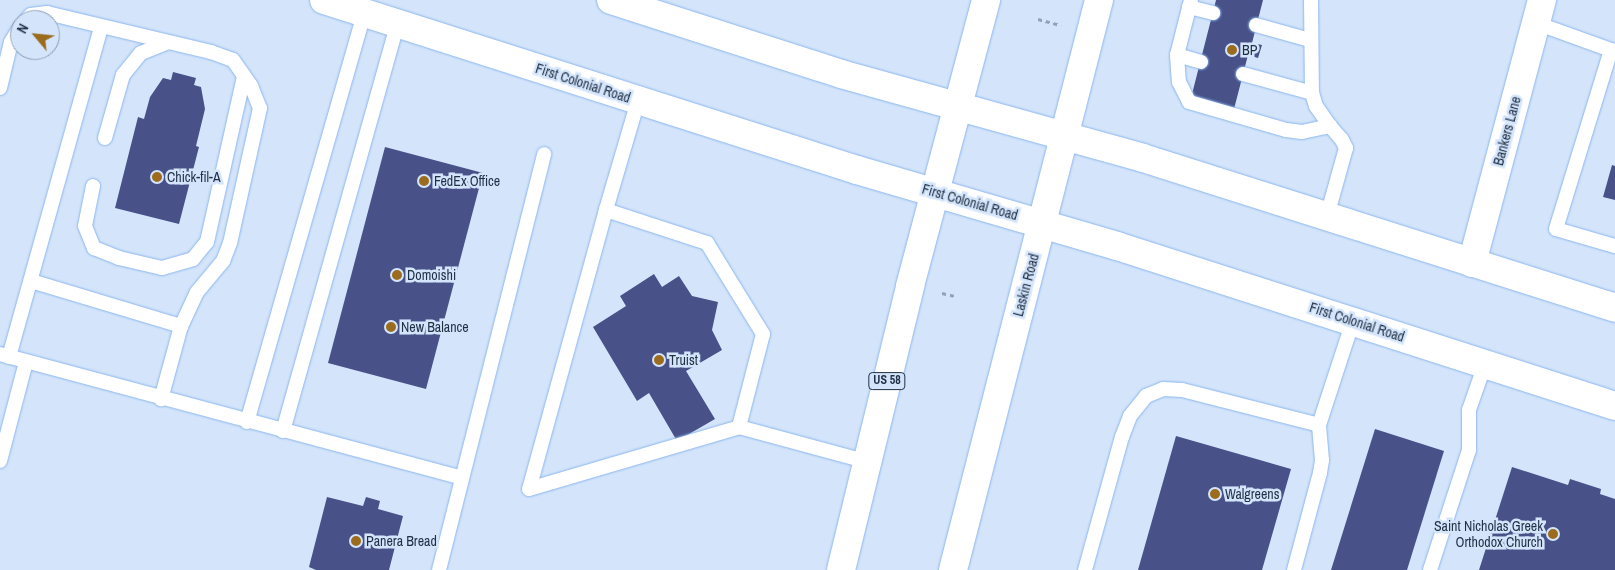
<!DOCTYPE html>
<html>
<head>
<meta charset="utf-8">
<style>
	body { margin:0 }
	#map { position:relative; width:1615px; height:570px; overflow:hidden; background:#d4e5fb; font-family:"Archivo Narrow",sans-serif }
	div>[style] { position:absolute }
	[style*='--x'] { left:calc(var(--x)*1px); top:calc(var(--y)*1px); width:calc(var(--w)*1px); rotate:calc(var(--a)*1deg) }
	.building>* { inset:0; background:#485188 }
	.path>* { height:3px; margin-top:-1.5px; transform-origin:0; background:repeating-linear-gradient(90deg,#92a3b9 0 4px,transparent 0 8px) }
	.roads { filter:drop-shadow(0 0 1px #8db6ec) drop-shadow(0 0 1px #8db6ec) }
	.service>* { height:14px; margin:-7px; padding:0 7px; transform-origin:7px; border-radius:7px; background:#fff }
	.minor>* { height:28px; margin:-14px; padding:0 14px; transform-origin:14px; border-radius:14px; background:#fff }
	.secondary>* { height:28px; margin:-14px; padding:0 14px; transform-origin:14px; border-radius:14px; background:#fff }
	.primary>* { height:28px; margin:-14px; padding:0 14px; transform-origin:14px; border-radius:14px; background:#fff }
	.dots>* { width:14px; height:14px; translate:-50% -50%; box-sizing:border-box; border:2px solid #d4e5fb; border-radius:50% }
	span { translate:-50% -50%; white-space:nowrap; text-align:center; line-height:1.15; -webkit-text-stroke:5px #d4e5fb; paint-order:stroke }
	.shield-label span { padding:1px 4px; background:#d4e5fb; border:1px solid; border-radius:4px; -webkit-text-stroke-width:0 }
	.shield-label { font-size:12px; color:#1f3045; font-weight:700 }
	.poi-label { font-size:14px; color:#1f3045 }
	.left { translate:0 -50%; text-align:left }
	.right { translate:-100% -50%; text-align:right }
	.street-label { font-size:14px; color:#1f3045 }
	.north { position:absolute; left:10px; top:10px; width:50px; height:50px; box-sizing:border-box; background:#d4e5fb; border:1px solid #8c9db2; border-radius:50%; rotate:298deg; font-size:14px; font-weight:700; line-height:20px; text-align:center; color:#1f3045 }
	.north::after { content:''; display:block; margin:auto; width:18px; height:22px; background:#9b6c1d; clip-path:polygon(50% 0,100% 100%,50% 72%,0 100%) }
</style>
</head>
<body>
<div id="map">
	<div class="building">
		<div style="clip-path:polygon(1216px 0,1263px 0,1252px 43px,1262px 45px,1258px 58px,1248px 55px,1234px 109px,1191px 98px)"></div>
		<div style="clip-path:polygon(173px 72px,196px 78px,194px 85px,201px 87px,205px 109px,196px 146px,199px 147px,179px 224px,115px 208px,138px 117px,144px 119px,150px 97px,163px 78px,171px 80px)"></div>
		<div style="clip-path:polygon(385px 147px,483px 173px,426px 389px,328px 363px)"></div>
		<div style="clip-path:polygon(1612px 165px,1615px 166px,1615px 200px,1603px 197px)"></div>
		<div style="clip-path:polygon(654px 274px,662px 287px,679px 276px,692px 296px,718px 302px,712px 330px,722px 350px,686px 371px,715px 419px,677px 441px,649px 393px,637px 401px,593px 327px,626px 306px,620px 296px)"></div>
		<div style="clip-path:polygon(1375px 429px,1444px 451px,1407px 570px,1331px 570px)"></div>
		<div style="clip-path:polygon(1176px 436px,1291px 469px,1262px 570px,1138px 570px)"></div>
		<div style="clip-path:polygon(1512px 467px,1568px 485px,1570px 479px,1601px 489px,1600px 494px,1615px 499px,1615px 570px,1479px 570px)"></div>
		<div style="clip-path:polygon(327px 497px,363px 506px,366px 497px,380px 501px,378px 509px,403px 516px,389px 570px,316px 570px,309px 567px)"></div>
	</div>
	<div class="path">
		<div style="--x:1038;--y:19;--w:24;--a:15"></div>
		<div style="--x:942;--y:293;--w:13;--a:13"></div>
	</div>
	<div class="roads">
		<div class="service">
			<div style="--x:1191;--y:0;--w:57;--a:104.3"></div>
			<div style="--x:1177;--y:55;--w:27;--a:86"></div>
			<div style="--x:1179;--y:82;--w:22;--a:63"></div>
			<div style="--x:1189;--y:102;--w:101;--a:16.1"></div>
			<div style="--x:1286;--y:130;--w:16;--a:7"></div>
			<div style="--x:1302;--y:132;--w:29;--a:-12"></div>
			<div style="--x:1330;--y:126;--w:18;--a:49"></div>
			<div style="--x:1342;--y:140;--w:9;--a:63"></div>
			<div style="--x:1346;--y:148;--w:71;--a:105.6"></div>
			<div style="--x:1311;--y:0;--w:93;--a:89.4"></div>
			<div style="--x:1312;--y:93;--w:14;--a:73"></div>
			<div style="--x:1316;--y:106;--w:24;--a:55"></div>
			<div style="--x:1189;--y:7;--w:25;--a:14"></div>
			<div style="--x:26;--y:20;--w:7;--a:-45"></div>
			<div style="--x:31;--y:15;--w:16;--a:-7"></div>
			<div style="--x:47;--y:13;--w:169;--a:13.4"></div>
			<div style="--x:211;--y:52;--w:23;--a:20"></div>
			<div style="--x:233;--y:60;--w:32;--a:55"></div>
			<div style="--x:251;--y:86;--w:24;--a:68"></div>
			<div style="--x:260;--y:108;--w:138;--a:102.5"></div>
			<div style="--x:230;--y:243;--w:19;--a:111"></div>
			<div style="--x:223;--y:261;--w:40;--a:130"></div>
			<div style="--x:197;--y:292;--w:38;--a:115"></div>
			<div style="--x:181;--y:326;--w:76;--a:105.3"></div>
			<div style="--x:1536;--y:23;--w:80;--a:19.8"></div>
			<div style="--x:1256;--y:25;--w:56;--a:15.5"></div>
			<div style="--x:1615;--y:51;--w:4;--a:-166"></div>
			<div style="--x:1611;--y:50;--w:187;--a:107.1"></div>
			<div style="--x:1556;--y:229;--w:61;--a:16.1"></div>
			<div style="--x:1177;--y:55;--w:25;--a:16"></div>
			<div style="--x:1243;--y:74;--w:72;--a:15.4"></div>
			<div style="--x:0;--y:88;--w:47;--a:-76.6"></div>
			<div style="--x:11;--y:42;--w:17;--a:-59"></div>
			<div style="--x:638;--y:101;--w:114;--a:106.4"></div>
			<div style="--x:606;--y:210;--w:289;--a:105.4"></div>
			<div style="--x:529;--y:489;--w:219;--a:-16.4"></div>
			<div style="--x:739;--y:427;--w:135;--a:15.1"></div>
			<div style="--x:105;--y:138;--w:66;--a:-74.1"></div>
			<div style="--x:123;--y:75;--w:28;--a:-51"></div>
			<div style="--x:141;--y:53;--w:29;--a:-22"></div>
			<div style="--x:93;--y:186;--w:41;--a:101.3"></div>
			<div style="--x:85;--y:226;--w:24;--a:68"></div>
			<div style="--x:94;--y:248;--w:27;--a:22"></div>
			<div style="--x:119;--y:258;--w:44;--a:13.1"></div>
			<div style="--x:162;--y:268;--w:32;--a:-16"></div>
			<div style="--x:193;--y:259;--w:22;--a:-51"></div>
			<div style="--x:207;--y:242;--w:169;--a:-77.4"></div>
			<div style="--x:606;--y:210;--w:106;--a:18.1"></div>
			<div style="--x:707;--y:243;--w:107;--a:58.4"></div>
			<div style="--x:763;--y:334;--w:96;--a:104.5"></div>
			<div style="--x:31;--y:281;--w:157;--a:16.7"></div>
			<div style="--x:0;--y:354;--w:478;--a:15"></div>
			<div style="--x:9;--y:357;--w:343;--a:-74.4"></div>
			<div style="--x:247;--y:422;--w:425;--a:-74"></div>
			<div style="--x:283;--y:431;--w:424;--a:-74.3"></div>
			<div style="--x:0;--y:461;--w:102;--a:-75.3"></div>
			<div style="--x:439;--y:570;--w:429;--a:-75.8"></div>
			<div style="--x:1085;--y:570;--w:138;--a:-74.5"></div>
			<div style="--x:1122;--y:437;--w:22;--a:-69"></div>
			<div style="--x:1130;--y:416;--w:26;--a:-51"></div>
			<div style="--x:1146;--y:396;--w:18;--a:-22"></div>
			<div style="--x:1163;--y:389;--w:19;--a:3"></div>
			<div style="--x:1182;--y:390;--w:141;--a:14.3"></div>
			<div style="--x:1294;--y:570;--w:100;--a:-75"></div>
			<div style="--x:1320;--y:473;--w:13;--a:-81"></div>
			<div style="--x:1322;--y:460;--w:35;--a:-95"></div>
			<div style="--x:1319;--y:425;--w:109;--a:-71.9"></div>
			<div style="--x:1430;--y:570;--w:126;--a:-72"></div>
			<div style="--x:1469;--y:450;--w:40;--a:-90"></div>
			<div style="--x:1469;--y:410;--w:49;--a:-70.8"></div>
		</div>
		<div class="minor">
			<div style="--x:1472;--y:263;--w:272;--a:-75.1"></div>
		</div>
		<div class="secondary">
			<div style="--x:324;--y:0;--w:559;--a:17.69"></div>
			<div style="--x:857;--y:170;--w:271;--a:16.3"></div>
			<div style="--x:1117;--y:246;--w:523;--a:17.81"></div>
			<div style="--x:611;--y:0;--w:242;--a:17.8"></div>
			<div style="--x:841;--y:74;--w:313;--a:15.5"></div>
			<div style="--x:1143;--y:158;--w:495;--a:17.6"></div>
		</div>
		<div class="primary">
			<div style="--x:841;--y:570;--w:292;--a:-76.3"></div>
			<div style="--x:910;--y:286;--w:296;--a:-75.1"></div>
			<div style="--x:953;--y:570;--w:588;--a:-75.63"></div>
		</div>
	</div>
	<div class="dots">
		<div style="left:1232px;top:50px;background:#9b6c1d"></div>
		<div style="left:157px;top:177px;background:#9b6c1d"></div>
		<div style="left:424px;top:181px;background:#9b6c1d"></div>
		<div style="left:397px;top:275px;background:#9b6c1d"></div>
		<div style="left:391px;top:327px;background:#9b6c1d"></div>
		<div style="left:659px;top:360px;background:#9b6c1d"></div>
		<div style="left:1215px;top:494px;background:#9b6c1d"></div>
		<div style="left:1553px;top:534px;background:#9b6c1d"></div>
		<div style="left:356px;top:541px;background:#9b6c1d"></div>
	</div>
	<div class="shield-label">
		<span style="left:887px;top:381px">US 58</span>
	</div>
	<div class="poi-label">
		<span class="left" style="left:1242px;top:50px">BP</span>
		<span class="left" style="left:167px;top:177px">Chick-fil-A</span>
		<span class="left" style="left:434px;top:181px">FedEx Office</span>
		<span class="left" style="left:407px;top:275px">Domoishi</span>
		<span class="left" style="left:401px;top:327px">New Balance</span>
		<span class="left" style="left:669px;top:360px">Truist</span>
		<span class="left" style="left:1225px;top:494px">Walgreens</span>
		<span class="right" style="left:1543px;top:534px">Saint Nicholas Greek<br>Orthodox Church</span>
		<span class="left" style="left:366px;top:541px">Panera Bread</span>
	</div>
	<div class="street-label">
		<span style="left:583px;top:83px;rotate:18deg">First Colonial Road</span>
		<span style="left:1507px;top:131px;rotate:-75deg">Bankers Lane</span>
		<span style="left:970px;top:202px;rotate:16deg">First Colonial Road</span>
		<span style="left:1026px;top:285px;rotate:-75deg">Laskin Road</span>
		<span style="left:1357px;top:322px;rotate:18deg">First Colonial Road</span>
	</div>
	<div class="north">N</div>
</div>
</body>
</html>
